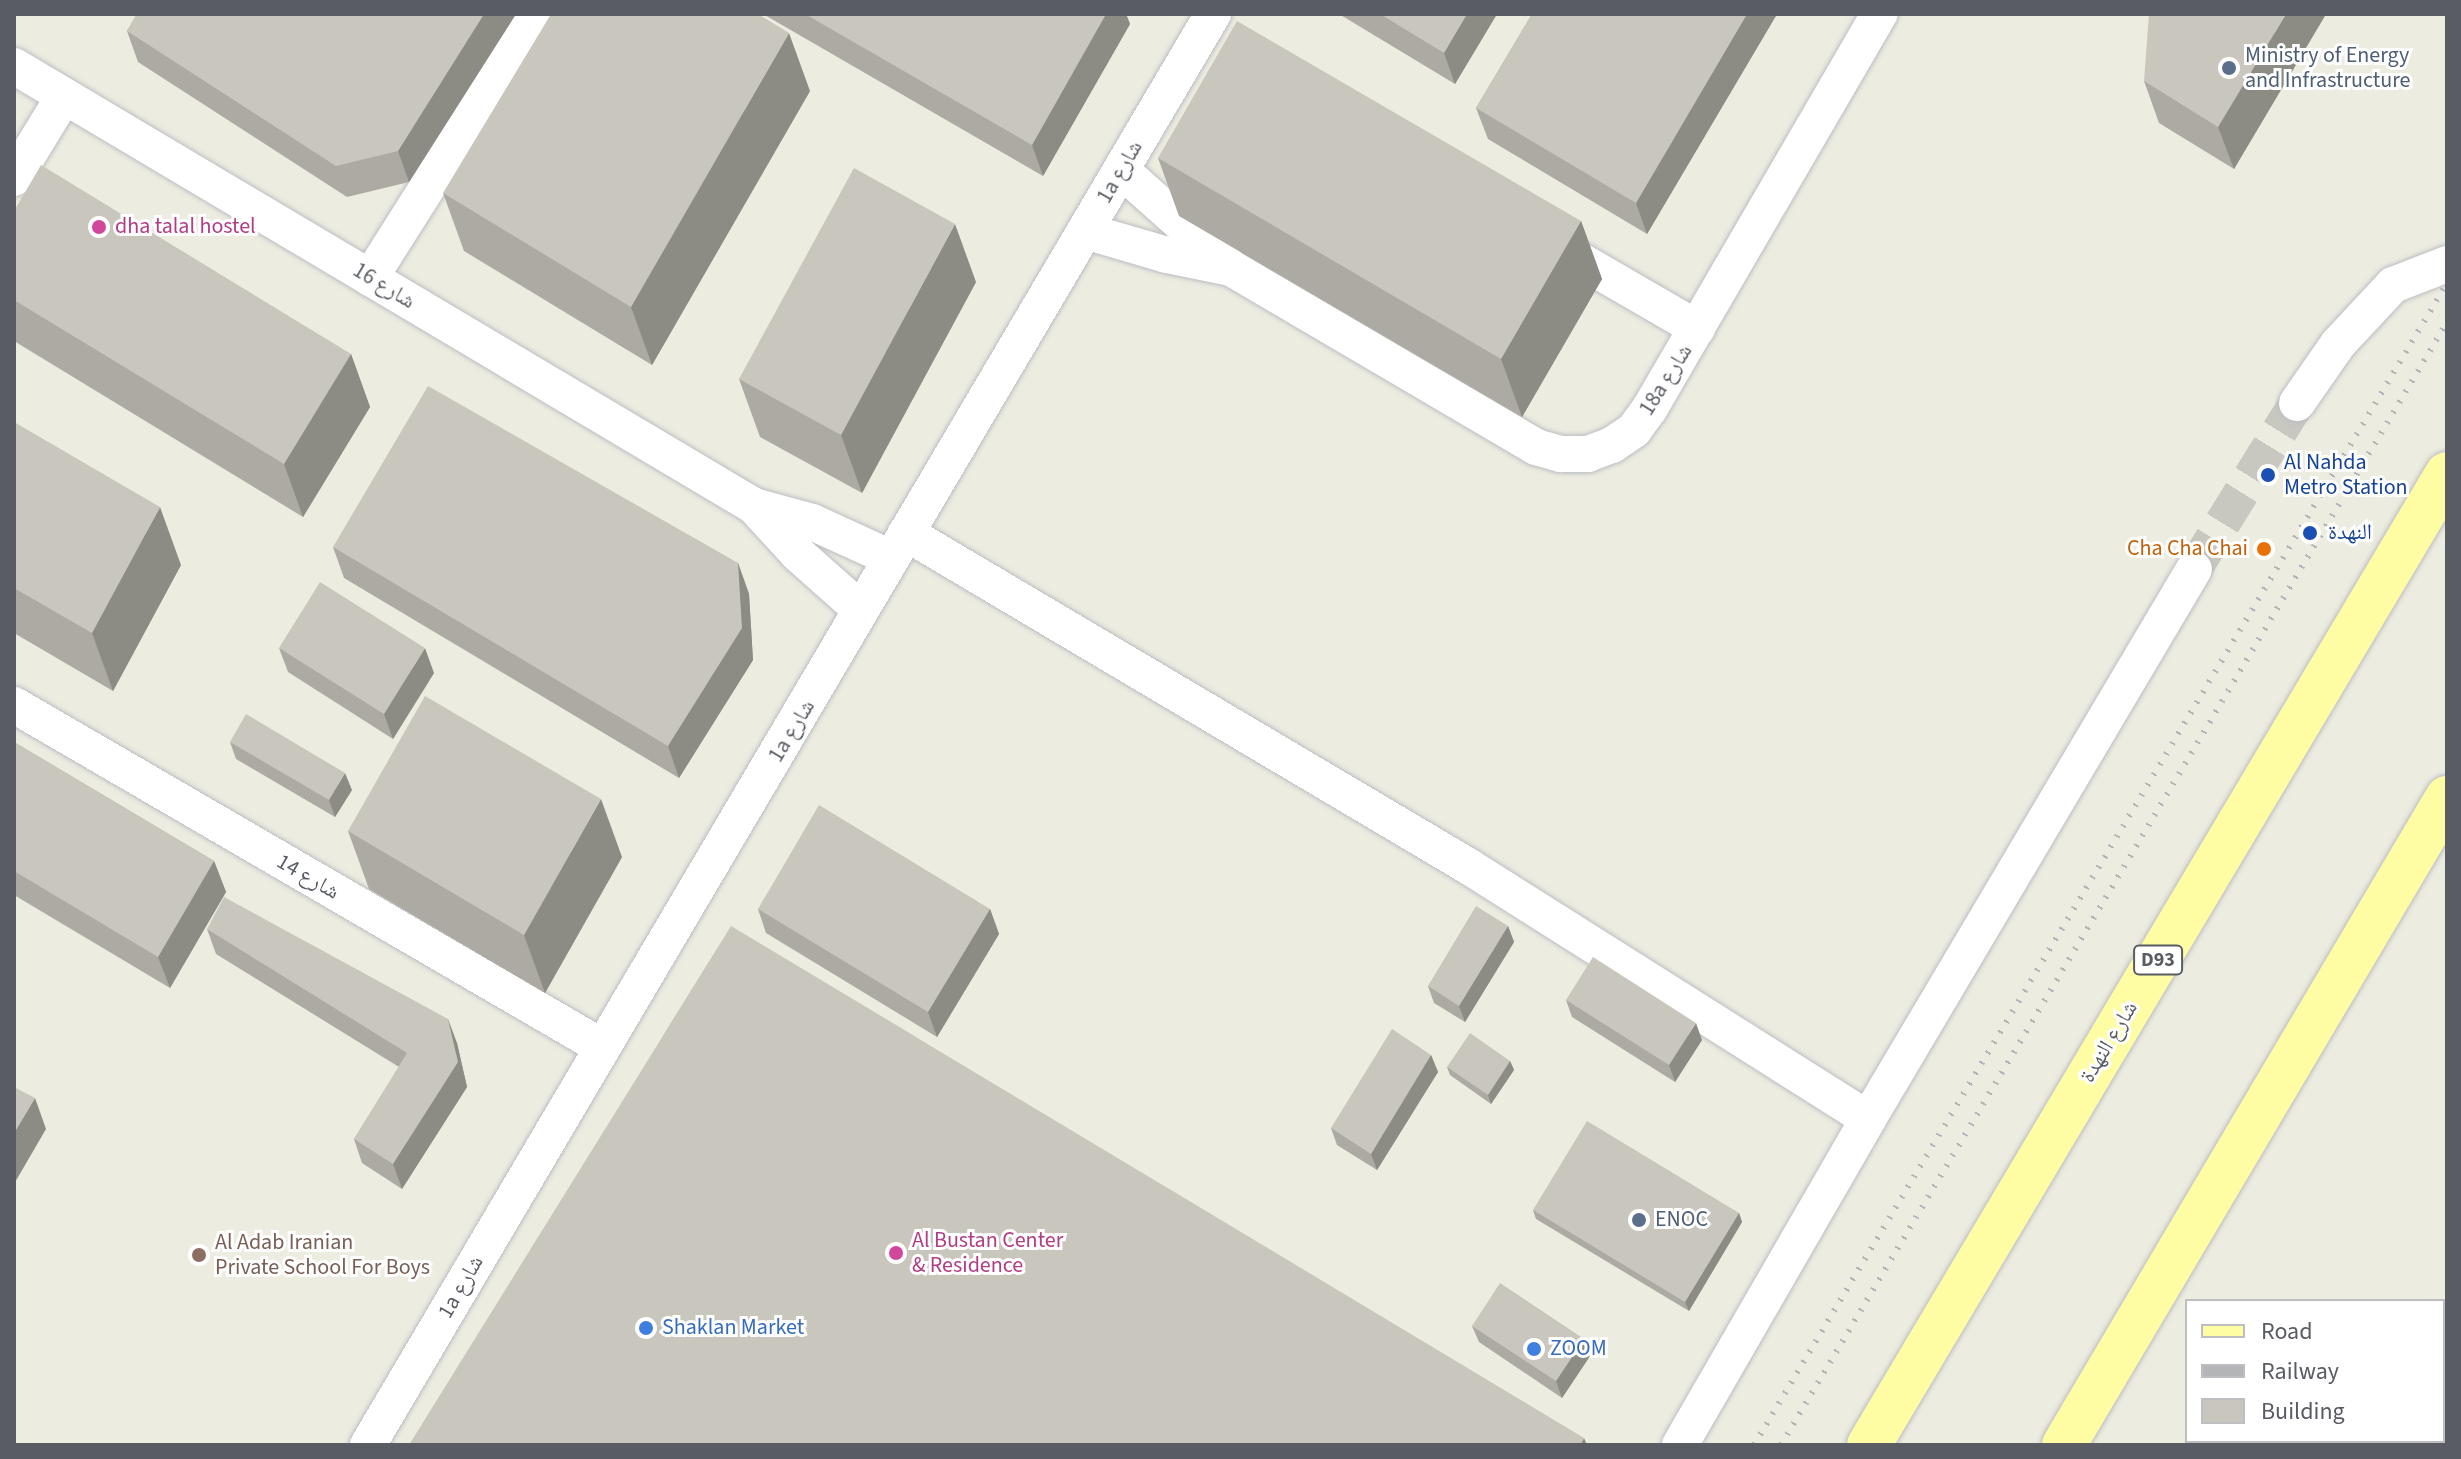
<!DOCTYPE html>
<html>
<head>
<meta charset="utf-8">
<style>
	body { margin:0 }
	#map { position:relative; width:2461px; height:1459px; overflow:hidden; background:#edece0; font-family:"Source Sans 3","Noto Naskh Arabic",sans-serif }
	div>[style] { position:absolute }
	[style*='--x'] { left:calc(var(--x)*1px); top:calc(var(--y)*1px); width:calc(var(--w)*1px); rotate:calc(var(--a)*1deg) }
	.minor-tunnel>* { height:36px; margin-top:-18px; transform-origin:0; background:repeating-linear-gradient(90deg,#c8c8c1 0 36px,transparent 0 54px) }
	.roads { filter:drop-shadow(0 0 2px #bbbdc3) drop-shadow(0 0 2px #bbbdc3) }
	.minor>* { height:36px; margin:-18px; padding:0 18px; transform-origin:18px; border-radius:18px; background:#fff }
	.primary>* { height:44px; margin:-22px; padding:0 22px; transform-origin:22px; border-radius:22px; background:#fffda4 }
	.rail>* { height:6px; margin-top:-3px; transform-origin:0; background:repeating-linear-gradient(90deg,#b4b5b6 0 2px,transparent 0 12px) }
	.wall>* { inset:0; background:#acaaa3 }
	.shaded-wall>* { inset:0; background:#8c8b84 }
	.building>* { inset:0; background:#c8c6bd }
	.dots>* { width:22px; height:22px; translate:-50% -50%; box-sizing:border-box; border:4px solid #fff; border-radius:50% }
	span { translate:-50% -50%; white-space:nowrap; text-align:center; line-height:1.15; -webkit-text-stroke:6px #fff; paint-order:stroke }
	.shield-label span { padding:2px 6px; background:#fff; border:2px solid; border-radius:6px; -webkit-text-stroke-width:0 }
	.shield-label { font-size:20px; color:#595c63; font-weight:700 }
	.service-label { font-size:22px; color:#4e5e75 }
	.left { translate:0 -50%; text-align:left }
	.street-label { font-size:22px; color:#595c63 }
	.hotel-label { font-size:22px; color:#b23c85 }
	.transit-label { font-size:22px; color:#164399 }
	.food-label { font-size:22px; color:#c56008 }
	.right { translate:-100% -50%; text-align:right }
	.education-label { font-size:22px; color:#785e54 }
	.shop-label { font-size:22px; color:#366cbe }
	.frame { position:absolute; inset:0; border:16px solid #595c63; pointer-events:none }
	.legend { position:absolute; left:2185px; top:1299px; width:260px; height:144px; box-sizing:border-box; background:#fff; border:2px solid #bdbec1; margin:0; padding:10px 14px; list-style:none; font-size:24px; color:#595c63 }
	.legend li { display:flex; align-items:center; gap:16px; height:40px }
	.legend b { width:40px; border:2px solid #bdbec1 }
</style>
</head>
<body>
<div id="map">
	<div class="minor-tunnel">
		<div style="--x:2194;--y:569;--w:195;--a:-58.2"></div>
	</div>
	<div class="roads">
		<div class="minor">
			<div style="--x:14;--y:66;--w:861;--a:30.74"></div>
			<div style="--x:754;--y:506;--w:65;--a:47.5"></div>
			<div style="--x:798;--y:554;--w:84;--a:41.6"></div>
			<div style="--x:1121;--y:170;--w:147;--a:41.7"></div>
			<div style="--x:1231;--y:268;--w:354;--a:30.4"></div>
			<div style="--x:1536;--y:447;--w:26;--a:16"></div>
			<div style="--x:1561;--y:454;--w:27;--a:0"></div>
			<div style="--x:1588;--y:454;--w:26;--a:-21"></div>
			<div style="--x:1612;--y:445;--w:27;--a:-34"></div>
			<div style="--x:1634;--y:430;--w:27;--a:-54"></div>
			<div style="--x:1650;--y:408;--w:456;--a:-59.8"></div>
			<div style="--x:14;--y:178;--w:96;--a:-58.6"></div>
			<div style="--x:1085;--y:231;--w:85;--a:16.3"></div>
			<div style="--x:1167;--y:255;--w:65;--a:11.5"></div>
			<div style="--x:1557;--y:247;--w:162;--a:30.1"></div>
			<div style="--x:370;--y:278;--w:312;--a:-57.7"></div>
			<div style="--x:2297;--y:403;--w:72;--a:-55.2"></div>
			<div style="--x:2338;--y:344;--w:81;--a:-47"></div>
			<div style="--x:2393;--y:285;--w:58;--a:-21.3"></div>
			<div style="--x:754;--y:506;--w:60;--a:15.4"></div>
			<div style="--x:812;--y:522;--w:87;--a:24.5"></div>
			<div style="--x:906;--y:533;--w:653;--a:30.65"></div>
			<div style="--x:1468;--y:866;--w:473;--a:32.3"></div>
			<div style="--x:14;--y:705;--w:680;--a:30.18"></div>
			<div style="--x:368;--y:1445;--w:1662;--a:-59.44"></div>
			<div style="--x:1680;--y:1445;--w:376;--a:-60"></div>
			<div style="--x:1868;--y:1119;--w:639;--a:-59.34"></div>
		</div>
		<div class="primary">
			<div style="--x:1869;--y:1445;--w:1130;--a:-59.24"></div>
			<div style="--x:2064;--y:1445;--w:752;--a:-59.38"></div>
		</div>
	</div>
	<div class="rail">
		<div style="--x:1754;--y:1445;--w:1353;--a:-59.19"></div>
		<div style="--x:1781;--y:1445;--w:1306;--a:-59.33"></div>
	</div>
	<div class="wall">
		<div style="clip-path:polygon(137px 14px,516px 14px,409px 182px,347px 197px,138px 62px,127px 31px)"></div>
		<div style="clip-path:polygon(763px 14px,1126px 14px,1130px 24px,1043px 176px)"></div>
		<div style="clip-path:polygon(1339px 14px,1497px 14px,1455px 84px)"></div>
		<div style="clip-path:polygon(1532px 14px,1777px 14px,1647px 234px,1488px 139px,1476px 108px)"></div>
		<div style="clip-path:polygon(2326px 14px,2234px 169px,2159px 123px,2144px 81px)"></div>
		<div style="clip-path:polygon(810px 91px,652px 365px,464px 251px,443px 193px)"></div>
		<div style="clip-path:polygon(1158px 158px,1581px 221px,1602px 279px,1522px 417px,1179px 216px)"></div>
		<div style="clip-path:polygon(14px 211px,351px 354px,370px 407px,303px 517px,14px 341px)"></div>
		<div style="clip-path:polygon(976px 282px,862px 493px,760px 437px,739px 379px)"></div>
		<div style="clip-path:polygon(14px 422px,181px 565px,113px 691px,14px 633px)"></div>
		<div style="clip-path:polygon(333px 547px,738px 563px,749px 594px,753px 660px,679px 778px,344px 578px)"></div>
		<div style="clip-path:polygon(279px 648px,434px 673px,393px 739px,288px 672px)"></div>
		<div style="clip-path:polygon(14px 742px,214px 861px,226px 892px,170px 988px,14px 895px)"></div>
		<div style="clip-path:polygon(230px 742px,352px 790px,335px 817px,236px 759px)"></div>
		<div style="clip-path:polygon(348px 831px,622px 857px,545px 993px,369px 889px)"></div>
		<div style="clip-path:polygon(758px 909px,990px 909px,999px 934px,937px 1037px,766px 933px)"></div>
		<div style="clip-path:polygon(1508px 926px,1514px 942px,1465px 1022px,1434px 1003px,1428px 986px)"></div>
		<div style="clip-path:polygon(207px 929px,457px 1043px,467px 1087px,402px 1189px,362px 1163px,354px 1139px,399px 1067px,216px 954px)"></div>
		<div style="clip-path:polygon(1566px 1000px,1702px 1040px,1675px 1082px,1572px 1017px)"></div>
		<div style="clip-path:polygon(1431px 1055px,1438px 1072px,1377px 1170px,1337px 1145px,1331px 1128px)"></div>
		<div style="clip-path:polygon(1510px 1061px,1514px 1070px,1491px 1104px,1450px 1075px,1447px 1067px)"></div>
		<div style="clip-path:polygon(1533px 1210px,1739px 1213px,1742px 1222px,1689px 1311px,1536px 1219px)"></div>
		<div style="clip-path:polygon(1472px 1326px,1590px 1356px,1562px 1398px,1479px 1342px)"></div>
	</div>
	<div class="shaded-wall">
		<div style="clip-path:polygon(484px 14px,516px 14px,409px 182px,398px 151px)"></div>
		<div style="clip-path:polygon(1106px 14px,1126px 14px,1130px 24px,1043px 176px,1032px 145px)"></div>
		<div style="clip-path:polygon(1467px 14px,1497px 14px,1455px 84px,1444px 53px)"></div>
		<div style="clip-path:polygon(1747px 14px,1777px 14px,1647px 234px,1636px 203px)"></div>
		<div style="clip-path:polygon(2286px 14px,2326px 14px,2234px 169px,2218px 127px)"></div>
		<div style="clip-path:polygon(789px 33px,810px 91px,652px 365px,631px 307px)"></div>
		<div style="clip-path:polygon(1581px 221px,1602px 279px,1522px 417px,1501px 359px)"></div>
		<div style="clip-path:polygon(955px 224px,976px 282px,862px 493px,841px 435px)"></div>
		<div style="clip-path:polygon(351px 354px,370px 407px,303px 517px,284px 464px)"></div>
		<div style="clip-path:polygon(160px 507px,181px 565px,113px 691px,92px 633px)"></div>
		<div style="clip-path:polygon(738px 563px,749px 594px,753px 660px,679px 778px,668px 746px)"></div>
		<div style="clip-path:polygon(425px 648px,434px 673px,393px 739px,384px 714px)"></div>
		<div style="clip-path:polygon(345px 773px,352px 790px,335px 817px,329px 800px)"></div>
		<div style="clip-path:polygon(601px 799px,622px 857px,545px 993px,524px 935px)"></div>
		<div style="clip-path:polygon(214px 861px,226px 892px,170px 988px,158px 957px)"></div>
		<div style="clip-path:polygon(990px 909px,999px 934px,937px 1037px,928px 1012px)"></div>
		<div style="clip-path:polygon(1508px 926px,1514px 942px,1465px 1022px,1459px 1006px)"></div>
		<div style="clip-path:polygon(448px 1019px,457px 1043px,467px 1087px,402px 1189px,393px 1164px)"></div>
		<div style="clip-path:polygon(1696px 1023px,1702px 1040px,1675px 1082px,1669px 1065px)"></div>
		<div style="clip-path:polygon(1431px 1055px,1438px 1072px,1377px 1170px,1371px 1154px)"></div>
		<div style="clip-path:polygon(1510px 1061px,1514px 1070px,1491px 1104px,1488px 1095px)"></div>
		<div style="clip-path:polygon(35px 1098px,46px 1129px,14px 1184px,14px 1133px)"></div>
		<div style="clip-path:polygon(1739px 1213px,1742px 1222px,1689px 1311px,1685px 1302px)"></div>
		<div style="clip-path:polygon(1584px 1339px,1590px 1356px,1562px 1398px,1556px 1381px)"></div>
		<div style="clip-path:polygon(1584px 1438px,1587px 1445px,1580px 1445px)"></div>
	</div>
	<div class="building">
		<div style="clip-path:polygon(137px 14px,484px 14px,398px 151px,336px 166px,127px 31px)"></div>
		<div style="clip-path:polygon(551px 14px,758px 14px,789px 33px,631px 307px,443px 193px)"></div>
		<div style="clip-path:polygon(805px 14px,1106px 14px,1032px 145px)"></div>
		<div style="clip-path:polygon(1380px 14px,1467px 14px,1444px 53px)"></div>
		<div style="clip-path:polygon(1532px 14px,1747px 14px,1636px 203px,1476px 108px)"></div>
		<div style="clip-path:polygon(2149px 14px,2286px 14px,2218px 127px,2144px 81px)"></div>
		<div style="clip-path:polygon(1237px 21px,1581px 221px,1501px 359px,1158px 158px)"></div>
		<div style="clip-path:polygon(41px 165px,351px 354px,284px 464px,14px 300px,14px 211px)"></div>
		<div style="clip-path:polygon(854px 168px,955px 224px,841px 435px,739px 379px)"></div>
		<div style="clip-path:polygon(428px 386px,738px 563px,742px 628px,668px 746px,333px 547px)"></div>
		<div style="clip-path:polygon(14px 422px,160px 507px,92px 633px,14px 588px)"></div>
		<div style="clip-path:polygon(320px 582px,425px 648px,384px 714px,279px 648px)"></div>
		<div style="clip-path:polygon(425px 696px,601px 799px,524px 935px,348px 831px)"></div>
		<div style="clip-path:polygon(246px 714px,345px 773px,329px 800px,230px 742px)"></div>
		<div style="clip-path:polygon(14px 742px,214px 861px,158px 957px,14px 871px)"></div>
		<div style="clip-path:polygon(819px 805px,990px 909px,928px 1012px,758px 909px)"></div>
		<div style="clip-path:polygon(224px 897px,448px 1019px,458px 1062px,393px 1164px,354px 1139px,407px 1053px,207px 929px)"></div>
		<div style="clip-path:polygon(1476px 906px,1508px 926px,1459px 1006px,1428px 986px)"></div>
		<div style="clip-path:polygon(731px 926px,1584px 1438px,1580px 1445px,409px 1445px)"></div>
		<div style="clip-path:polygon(1593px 957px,1696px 1023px,1669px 1065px,1566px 1000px)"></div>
		<div style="clip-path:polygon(1392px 1029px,1431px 1055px,1371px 1154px,1331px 1128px)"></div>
		<div style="clip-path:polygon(1470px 1033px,1510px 1061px,1488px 1095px,1447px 1067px)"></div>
		<div style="clip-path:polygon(14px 1087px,35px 1098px,14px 1133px)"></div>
		<div style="clip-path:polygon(1587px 1121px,1739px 1213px,1685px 1302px,1533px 1210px)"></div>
		<div style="clip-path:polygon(1500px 1283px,1584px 1339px,1556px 1381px,1472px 1326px)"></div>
		<div style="clip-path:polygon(2443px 1363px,2447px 1365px,2447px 1445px,2339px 1445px,2341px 1441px,2443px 1441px)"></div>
	</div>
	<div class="dots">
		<div style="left:2229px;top:68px;background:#5c6f8a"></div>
		<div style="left:99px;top:227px;background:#d1479c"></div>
		<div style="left:2268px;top:475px;background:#1a4fb4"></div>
		<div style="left:2310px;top:533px;background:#1a4fb4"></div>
		<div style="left:2264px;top:549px;background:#e8710a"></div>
		<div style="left:1639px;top:1220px;background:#5c6f8a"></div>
		<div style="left:896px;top:1253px;background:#d1479c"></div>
		<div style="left:199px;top:1255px;background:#8d6e63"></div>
		<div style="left:646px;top:1328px;background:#3f7fe0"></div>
		<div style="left:1534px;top:1349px;background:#3f7fe0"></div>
	</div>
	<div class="shield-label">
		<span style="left:2158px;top:960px">D93</span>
	</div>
	<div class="service-label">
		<span class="left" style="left:2245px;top:68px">Ministry of Energy<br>and Infrastructure</span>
		<span class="left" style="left:1655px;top:1220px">ENOC</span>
	</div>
	<div class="street-label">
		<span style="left:1120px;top:172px;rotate:-60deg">1a شارع</span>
		<span style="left:384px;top:286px;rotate:31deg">شارع 16</span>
		<span style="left:1666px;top:380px;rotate:-58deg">18a شارع</span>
		<span style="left:792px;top:731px;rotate:-59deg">1a شارع</span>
		<span style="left:308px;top:877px;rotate:30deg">شارع 14</span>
		<span style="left:2109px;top:1042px;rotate:-59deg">شارع النهدة</span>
		<span style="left:461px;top:1287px;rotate:-60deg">1a شارع</span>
	</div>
	<div class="hotel-label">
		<span class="left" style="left:115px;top:227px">dha talal hostel</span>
		<span class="left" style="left:912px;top:1253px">Al Bustan Center<br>&amp; Residence</span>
	</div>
	<div class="transit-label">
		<span class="left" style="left:2284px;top:475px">Al Nahda<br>Metro Station</span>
		<span class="left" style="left:2328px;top:533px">النهدة</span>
	</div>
	<div class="food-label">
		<span class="right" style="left:2248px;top:549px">Cha Cha Chai</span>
	</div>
	<div class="education-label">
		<span class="left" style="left:215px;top:1255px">Al Adab Iranian<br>Private School For Boys</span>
	</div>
	<div class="shop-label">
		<span class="left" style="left:662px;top:1328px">Shaklan Market</span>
		<span class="left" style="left:1550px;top:1349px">ZOOM</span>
	</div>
	<div class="frame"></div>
	<ul class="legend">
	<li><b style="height:10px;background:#fffda4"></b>Road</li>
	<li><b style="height:10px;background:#b4b5b6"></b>Railway</li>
	<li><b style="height:22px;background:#c8c6bd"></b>Building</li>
	</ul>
</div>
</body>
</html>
